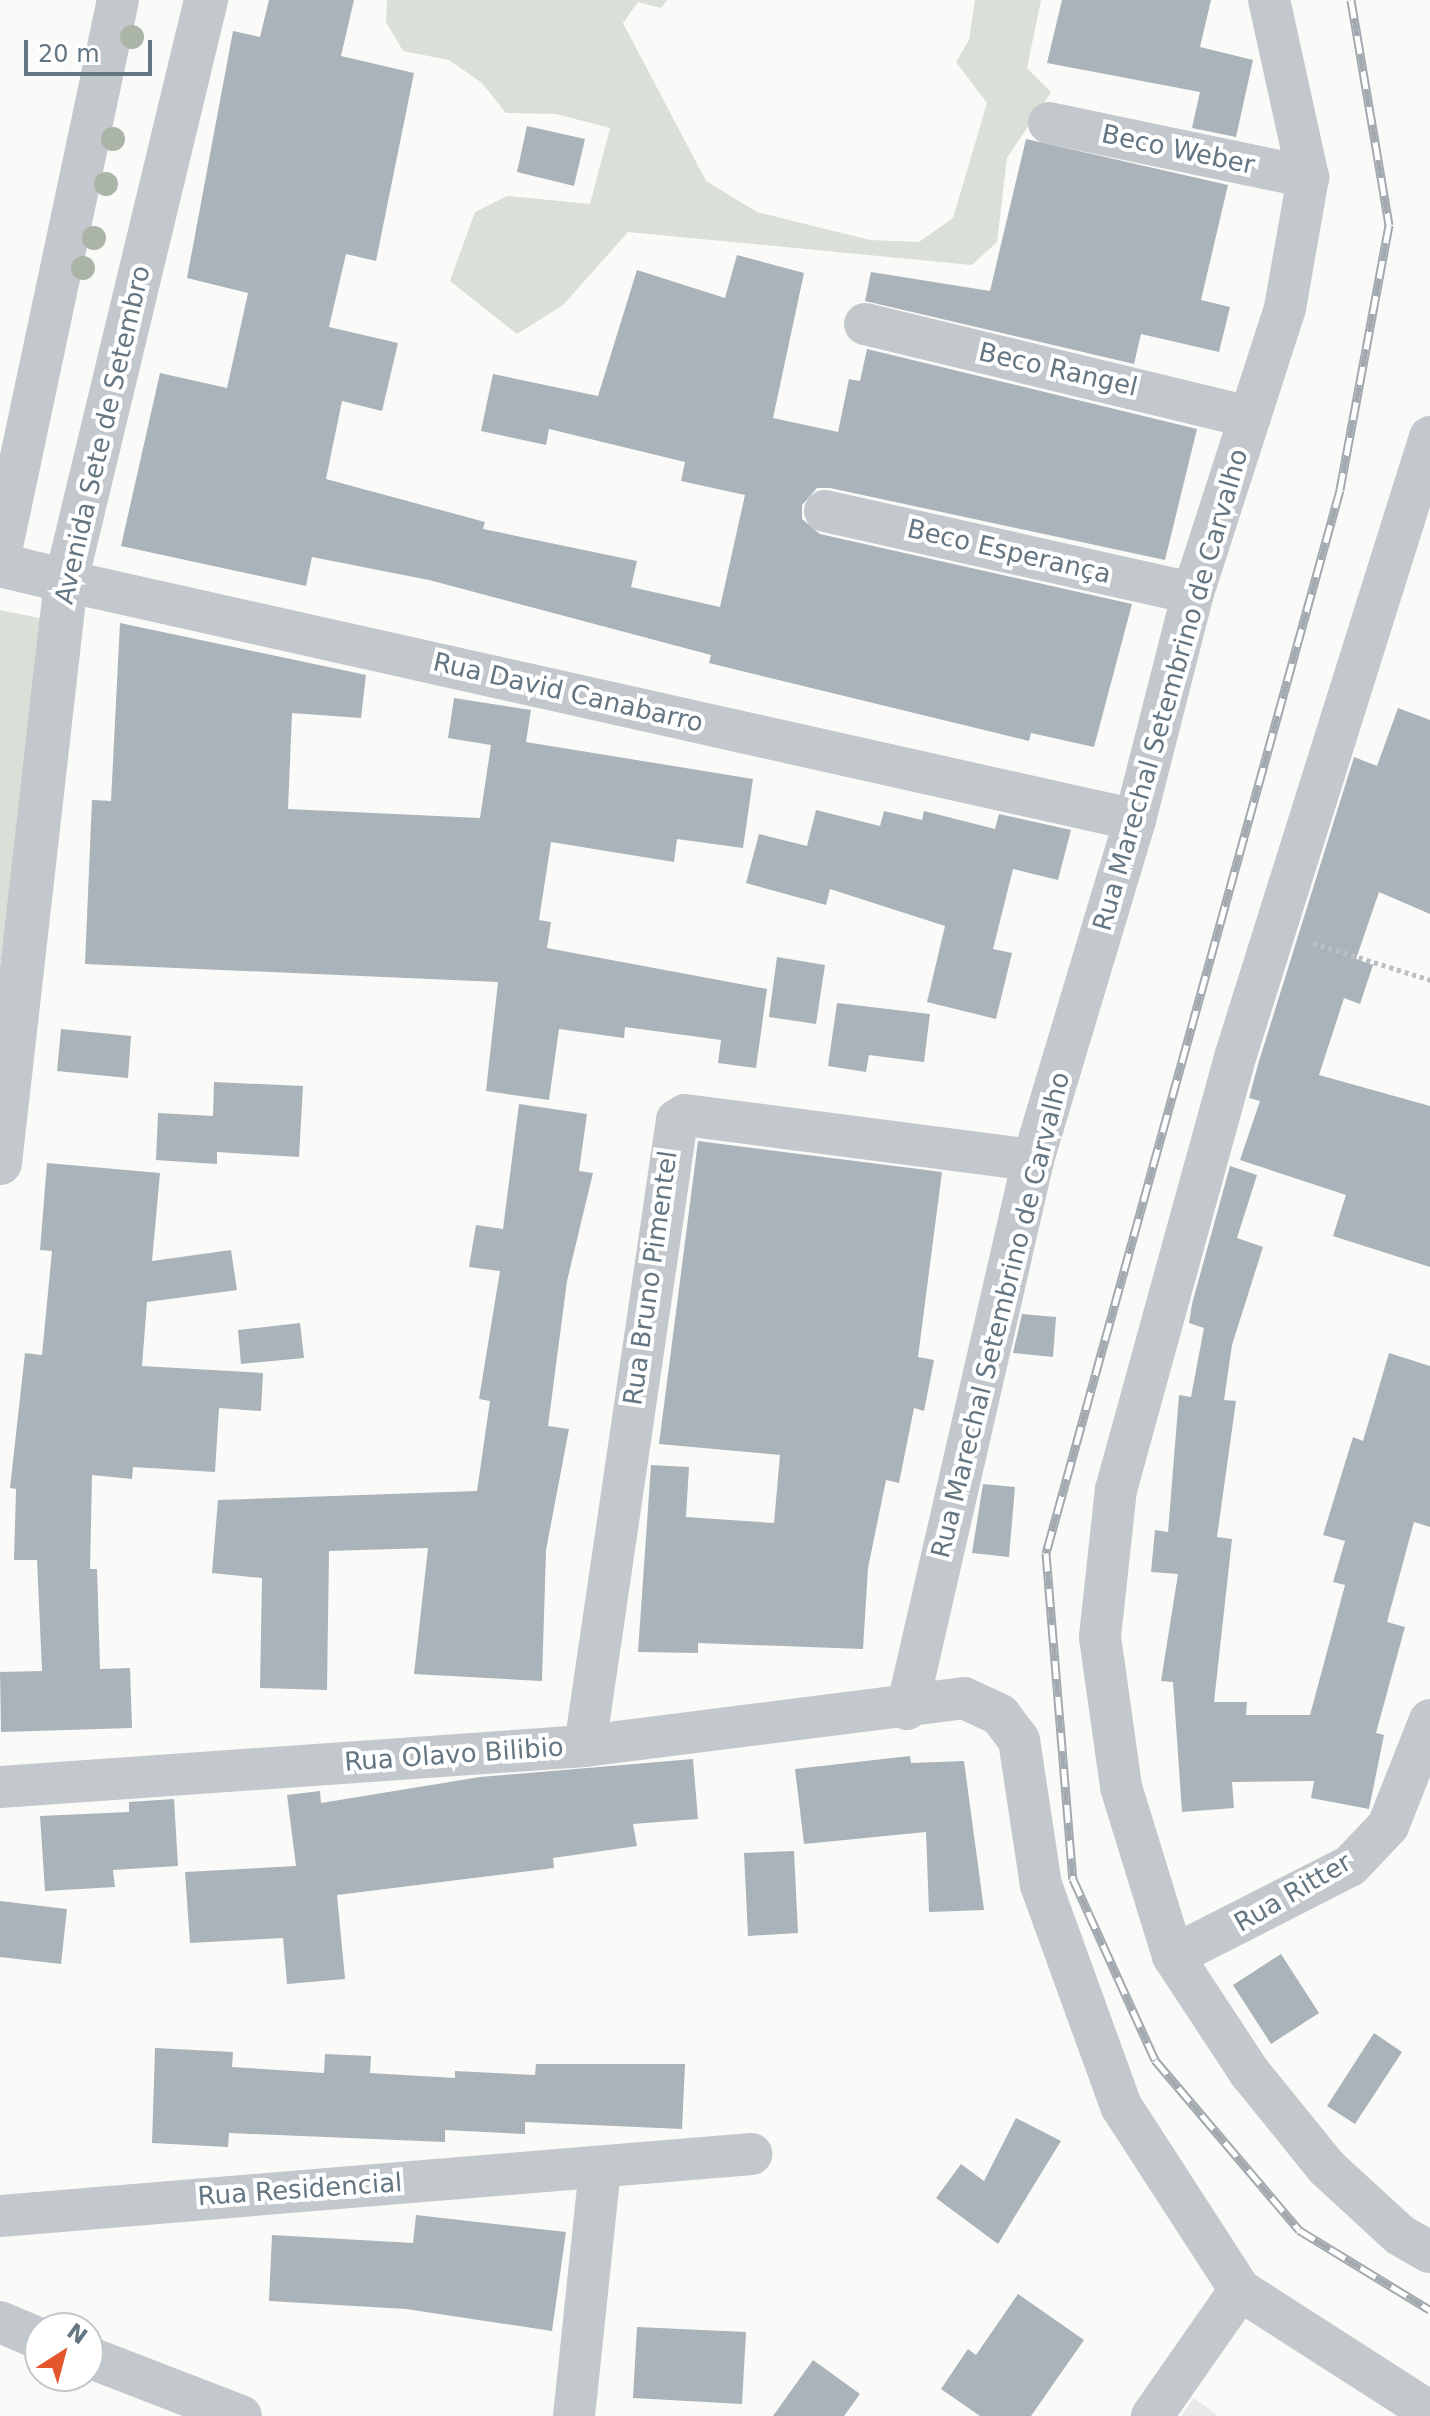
<!DOCTYPE html>
<html>
<head>
<meta charset="utf-8">
<style>
	body { margin:0 }
	#map { position:relative; width:1430px; height:2416px; overflow:hidden; background:#fafaf8; font-family:"DejaVu Sans",sans-serif }
	div>[style] { position:absolute }
	[style*='--x'] { left:calc(var(--x)*1px); top:calc(var(--y)*1px); width:calc(var(--w)*1px); rotate:calc(var(--a)*1deg) }
	.built>* { inset:0; background:#e8e9e9 }
	.green>* { inset:0; background:#dadfd7 }
	.building>* { inset:0; background:#aab3b9 }
	.path>* { height:5px; margin-top:-2.5px; transform-origin:0; background:repeating-linear-gradient(90deg,#bbbfc2 0 4px,transparent 0 8px) }
	.minor>* { height:42px; margin:-21px; padding:0 21px; transform-origin:21px; border-radius:21px; background:#c3c8cc }
	.tertiary>* { height:44px; margin:-22px; padding:0 22px; transform-origin:22px; border-radius:22px; background:#c3c8cc }
	.rail>* { height:9px; margin-top:-4.5px; transform-origin:0; background:repeating-linear-gradient(90deg,#fff 0 18px,#a2aab0 0 36px); box-sizing:border-box; border-block:2px solid #a2aab0 }
	.trees>* { width:24px; height:24px; margin:-12px; border-radius:50%; background:#aab4a7 }
	span { translate:-50% -50%; white-space:nowrap; text-align:center; line-height:1.15; -webkit-text-stroke:8px #fff; paint-order:stroke }
	.street-label { font-size:26px; color:#657683 }
	.north { position:absolute; left:24px; top:2312px; width:80px; height:80px; box-sizing:border-box; background:#fff; border:2px solid #c1c8cd; border-radius:50%; rotate:36deg; font-size:22px; font-weight:700; line-height:32px; text-align:center; color:#657683 }
	.north::after { content:''; display:block; margin:auto; width:28px; height:36px; background:#e4572e; clip-path:polygon(50% 0,100% 100%,50% 72%,0 100%) }
	.scale { position:absolute; left:24px; top:40px; width:128px; height:36px; box-sizing:border-box; border:4px solid #657683; border-top:0; padding-left:10px; font-size:24px; line-height:28px; white-space:nowrap; color:#657683; -webkit-text-stroke:6px #fff; paint-order:stroke }
</style>
</head>
<body>
<div id="map">
	<div class="built">
		<div style="clip-path:polygon(1194px 2398px,1218px 2416px,1181px 2416px)"></div>
	</div>
	<div class="green">
		<div style="clip-path:polygon(387px 0,667px 0,661px 8px,638px 2px,623px 23px,706px 181px,757px 212px,870px 240px,919px 242px,953px 218px,987px 103px,956px 62px,969px 40px,975px 0,1041px 0,1027px 68px,1051px 92px,1007px 158px,997px 242px,972px 265px,628px 232px,563px 305px,517px 334px,450px 281px,475px 212px,507px 196px,590px 204px,610px 128px,556px 114px,506px 113px,482px 83px,449px 60px,403px 51px,386px 22px)"></div>
		<div style="clip-path:polygon(0 610px,44px 619px,0 967px)"></div>
	</div>
	<div class="building">
		<div style="clip-path:polygon(269px 0,354px 0,341px 56px,414px 73px,376px 261px,346px 254px,329px 327px,398px 343px,382px 411px,342px 401px,326px 479px,485px 522px,483px 529px,637px 561px,631px 587px,720px 607px,745px 495px,681px 481px,685px 462px,549px 429px,546px 445px,481px 431px,493px 374px,598px 396px,637px 270px,725px 298px,737px 255px,804px 273px,773px 418px,838px 432px,849px 379px,860px 381px,867px 349px,1197px 429px,1165px 560px,830px 488px,817px 488px,802px 505px,802px 519px,820px 534px,1132px 604px,1094px 747px,1031px 733px,1029px 741px,709px 663px,711px 655px,429px 580px,312px 557px,306px 586px,121px 546px,160px 373px,227px 388px,248px 293px,187px 278px,233px 31px,260px 37px)"></div>
		<div style="clip-path:polygon(1062px 0,1211px 0,1200px 47px,1253px 60px,1236px 137px,1192px 128px,1200px 92px,1047px 63px)"></div>
		<div style="clip-path:polygon(527px 126px,585px 139px,574px 186px,517px 172px)"></div>
		<div style="clip-path:polygon(1026px 139px,1228px 185px,1201px 300px,1230px 307px,1219px 352px,1141px 334px,1134px 364px,865px 301px,871px 272px,990px 291px)"></div>
		<div style="clip-path:polygon(120px 623px,366px 675px,361px 718px,292px 713px,288px 809px,480px 818px,491px 745px,448px 738px,454px 698px,531px 710px,526px 742px,753px 779px,743px 848px,677px 839px,674px 862px,551px 842px,539px 920px,551px 922px,547px 948px,767px 989px,756px 1068px,718px 1063px,721px 1040px,625px 1027px,624px 1038px,559px 1029px,549px 1100px,486px 1091px,498px 982px,85px 964px,92px 800px,111px 801px)"></div>
		<div style="clip-path:polygon(1398px 708px,1430px 720px,1430px 914px,1379px 892px,1356px 959px,1373px 965px,1360px 1004px,1344px 998px,1319px 1075px,1430px 1106px,1430px 1267px,1333px 1236px,1346px 1195px,1240px 1160px,1260px 1101px,1249px 1098px,1259px 1061px,1354px 757px,1377px 766px)"></div>
		<div style="clip-path:polygon(816px 810px,880px 826px,884px 811px,922px 820px,924px 811px,995px 829px,999px 814px,1071px 830px,1058px 880px,1013px 869px,993px 949px,1012px 953px,996px 1019px,927px 1002px,945px 926px,830px 889px,826px 905px,746px 883px,759px 834px,807px 846px)"></div>
		<div style="clip-path:polygon(777px 957px,825px 965px,816px 1024px,769px 1017px)"></div>
		<div style="clip-path:polygon(837px 1003px,930px 1014px,924px 1062px,869px 1055px,866px 1072px,828px 1066px)"></div>
		<div style="clip-path:polygon(61px 1029px,131px 1036px,128px 1078px,57px 1071px)"></div>
		<div style="clip-path:polygon(214px 1082px,303px 1086px,299px 1157px,217px 1152px,217px 1164px,156px 1160px,158px 1113px,213px 1116px)"></div>
		<div style="clip-path:polygon(519px 1104px,587px 1114px,579px 1171px,593px 1173px,567px 1281px,548px 1426px,569px 1429px,546px 1550px,542px 1681px,414px 1674px,428px 1548px,329px 1551px,327px 1690px,260px 1688px,262px 1578px,212px 1573px,218px 1500px,477px 1491px,490px 1401px,479px 1399px,500px 1271px,469px 1267px,476px 1225px,503px 1229px)"></div>
		<div style="clip-path:polygon(698px 1141px,942px 1172px,918px 1357px,934px 1360px,924px 1411px,914px 1408px,899px 1483px,886px 1480px,868px 1568px,863px 1649px,698px 1643px,698px 1653px,638px 1652px,651px 1465px,689px 1467px,686px 1517px,774px 1523px,780px 1455px,659px 1444px)"></div>
		<div style="clip-path:polygon(47px 1163px,160px 1173px,152px 1261px,231px 1250px,237px 1290px,147px 1302px,142px 1366px,263px 1373px,261px 1411px,219px 1408px,215px 1472px,133px 1467px,132px 1479px,92px 1475px,90px 1569px,97px 1569px,100px 1669px,130px 1668px,132px 1728px,1px 1732px,0 1672px,42px 1671px,37px 1560px,14px 1560px,16px 1489px,10px 1488px,25px 1353px,42px 1355px,52px 1251px,40px 1250px)"></div>
		<div style="clip-path:polygon(1230px 1166px,1257px 1175px,1237px 1238px,1263px 1247px,1232px 1345px,1224px 1400px,1236px 1401px,1217px 1537px,1232px 1539px,1214px 1702px,1247px 1702px,1246px 1715px,1310px 1715px,1345px 1585px,1333px 1582px,1345px 1541px,1323px 1535px,1353px 1437px,1363px 1441px,1389px 1353px,1430px 1366px,1430px 1527px,1414px 1522px,1387px 1622px,1405px 1627px,1376px 1733px,1384px 1735px,1369px 1809px,1311px 1798px,1314px 1781px,1232px 1782px,1234px 1808px,1182px 1812px,1173px 1682px,1161px 1681px,1178px 1574px,1151px 1572px,1155px 1530px,1168px 1532px,1179px 1395px,1191px 1397px,1204px 1328px,1189px 1323px,1192px 1304px)"></div>
		<div style="clip-path:polygon(1022px 1314px,1056px 1317px,1053px 1357px,1013px 1353px)"></div>
		<div style="clip-path:polygon(300px 1323px,304px 1358px,241px 1364px,238px 1330px)"></div>
		<div style="clip-path:polygon(983px 1484px,1015px 1487px,1009px 1557px,972px 1553px)"></div>
		<div style="clip-path:polygon(910px 1756px,911px 1763px,964px 1761px,984px 1910px,929px 1912px,926px 1832px,804px 1844px,795px 1769px)"></div>
		<div style="clip-path:polygon(693px 1759px,698px 1819px,633px 1824px,637px 1846px,553px 1858px,554px 1868px,337px 1895px,345px 1979px,287px 1984px,283px 1938px,190px 1943px,185px 1872px,296px 1866px,287px 1795px,320px 1791px,321px 1803px,480px 1777px)"></div>
		<div style="clip-path:polygon(174px 1799px,178px 1866px,113px 1870px,115px 1887px,45px 1891px,40px 1816px,129px 1812px,129px 1802px)"></div>
		<div style="clip-path:polygon(794px 1851px,798px 1933px,748px 1936px,744px 1853px)"></div>
		<div style="clip-path:polygon(0 1901px,67px 1909px,61px 1964px,0 1957px)"></div>
		<div style="clip-path:polygon(1281px 1954px,1319px 2013px,1271px 2044px,1233px 1985px)"></div>
		<div style="clip-path:polygon(1374px 2033px,1402px 2052px,1355px 2124px,1327px 2106px)"></div>
		<div style="clip-path:polygon(155px 2048px,233px 2052px,232px 2067px,324px 2073px,325px 2054px,371px 2056px,370px 2073px,455px 2078px,455px 2071px,535px 2075px,536px 2064px,685px 2064px,682px 2129px,525px 2122px,525px 2134px,445px 2130px,445px 2142px,229px 2133px,228px 2147px,152px 2143px)"></div>
		<div style="clip-path:polygon(1016px 2118px,1061px 2141px,998px 2244px,936px 2198px,961px 2164px,984px 2181px)"></div>
		<div style="clip-path:polygon(416px 2215px,566px 2232px,552px 2331px,406px 2309px,269px 2301px,272px 2235px,413px 2243px)"></div>
		<div style="clip-path:polygon(1018px 2294px,1084px 2340px,1031px 2416px,980px 2416px,941px 2389px,968px 2349px,976px 2355px)"></div>
		<div style="clip-path:polygon(637px 2327px,746px 2332px,742px 2404px,633px 2398px)"></div>
		<div style="clip-path:polygon(813px 2360px,860px 2394px,844px 2416px,773px 2416px)"></div>
	</div>
	<div class="path">
		<div style="--x:1313;--y:943;--w:123;--a:17.5"></div>
	</div>
	<div class="minor">
		<div style="--x:1049;--y:123;--w:265;--a:11.8"></div>
		<div style="--x:865;--y:324;--w:396;--a:13.6"></div>
		<div style="--x:1430;--y:437;--w:647;--a:107.45"></div>
		<div style="--x:1236;--y:1054;--w:451;--a:105.4"></div>
		<div style="--x:1116;--y:1489;--w:149;--a:96.2"></div>
		<div style="--x:1100;--y:1637;--w:151;--a:82"></div>
		<div style="--x:1121;--y:1787;--w:177;--a:72.9"></div>
		<div style="--x:1173;--y:1956;--w:140;--a:56.7"></div>
		<div style="--x:1250;--y:2073;--w:121;--a:51"></div>
		<div style="--x:1326;--y:2167;--w:100;--a:42.6"></div>
		<div style="--x:1400;--y:2235;--w:34;--a:30"></div>
		<div style="--x:825;--y:511;--w:377;--a:12.6"></div>
		<div style="--x:0;--y:556;--w:568;--a:-78.02"></div>
		<div style="--x:66;--y:581;--w:1095;--a:12.6"></div>
		<div style="--x:907;--y:1709;--w:563;--a:-77.07"></div>
		<div style="--x:1033;--y:1160;--w:355;--a:-73.3"></div>
		<div style="--x:1135;--y:820;--w:234;--a:-75.7"></div>
		<div style="--x:1193;--y:593;--w:299;--a:-72.1"></div>
		<div style="--x:1285;--y:308;--w:133;--a:-80"></div>
		<div style="--x:1308;--y:177;--w:181;--a:-102.4"></div>
		<div style="--x:585;--y:1746;--w:633;--a:-81.64"></div>
		<div style="--x:677;--y:1120;--w:9;--a:-32"></div>
		<div style="--x:685;--y:1115;--w:351;--a:7.4"></div>
		<div style="--x:0;--y:1787;--w:586;--a:-4.01"></div>
		<div style="--x:585;--y:1746;--w:382;--a:-7.2"></div>
		<div style="--x:964;--y:1698;--w:40;--a:25"></div>
		<div style="--x:1000;--y:1715;--w:31;--a:53"></div>
		<div style="--x:1019;--y:1740;--w:147;--a:81.4"></div>
		<div style="--x:1041;--y:1885;--w:235;--a:70.1"></div>
		<div style="--x:1121;--y:2106;--w:219;--a:57.1"></div>
		<div style="--x:1240;--y:2290;--w:226;--a:32.7"></div>
		<div style="--x:1173;--y:1956;--w:199;--a:-27"></div>
		<div style="--x:1350;--y:1866;--w:55;--a:-46.5"></div>
		<div style="--x:1388;--y:1826;--w:114;--a:-68.4"></div>
		<div style="--x:0;--y:2216;--w:754;--a:-4.72"></div>
		<div style="--x:0;--y:2322;--w:43;--a:23"></div>
		<div style="--x:88;--y:2357;--w:164;--a:21.1"></div>
		<div style="--x:574;--y:2416;--w:250;--a:-84"></div>
		<div style="--x:1152;--y:2416;--w:154;--a:-55.1"></div>
	</div>
	<div class="tertiary">
		<div style="--x:0;--y:565;--w:68;--a:13.6"></div>
		<div style="--x:0;--y:1163;--w:586;--a:-83.53"></div>
		<div style="--x:66;--y:581;--w:598;--a:-76.45"></div>
	</div>
	<div class="rail">
		<div style="--x:1351;--y:0;--w:228;--a:80.4"></div>
		<div style="--x:1389;--y:225;--w:269;--a:100.5"></div>
		<div style="--x:1340;--y:490;--w:1103;--a:105.46"></div>
		<div style="--x:1046;--y:1553;--w:327;--a:85.3"></div>
		<div style="--x:1073;--y:1879;--w:199;--a:65.6"></div>
		<div style="--x:1155;--y:2060;--w:223;--a:49.7"></div>
		<div style="--x:1299;--y:2230;--w:153;--a:31.4"></div>
	</div>
	<div class="trees">
		<div style="left:132px;top:37px"></div>
		<div style="left:113px;top:139px"></div>
		<div style="left:106px;top:184px"></div>
		<div style="left:94px;top:238px"></div>
		<div style="left:83px;top:268px"></div>
	</div>
	<div class="street-label">
		<span style="left:1178px;top:150px;rotate:12deg">Beco Weber</span>
		<span style="left:1058px;top:370px;rotate:13deg">Beco Rangel</span>
		<span style="left:103px;top:435px;rotate:-77deg">Avenida Sete de Setembro</span>
		<span style="left:1009px;top:552px;rotate:13deg">Beco Esperança</span>
		<span style="left:1171px;top:690px;rotate:-74deg">Rua Marechal Setembrino de Carvalho</span>
		<span style="left:568px;top:693px;rotate:13deg">Rua David Canabarro</span>
		<span style="left:651px;top:1278px;rotate:-82deg">Rua Bruno Pimentel</span>
		<span style="left:1001px;top:1315px;rotate:-76deg">Rua Marechal Setembrino de Carvalho</span>
		<span style="left:454px;top:1755px;rotate:-4deg">Rua Olavo Bilibio</span>
		<span style="left:1293px;top:1893px;rotate:-30deg">Rua Ritter</span>
		<span style="left:300px;top:2190px;rotate:-4deg">Rua Residencial</span>
	</div>
	<div class="north">N</div>
	<div class="scale">20 m</div>
</div>
</body>
</html>
